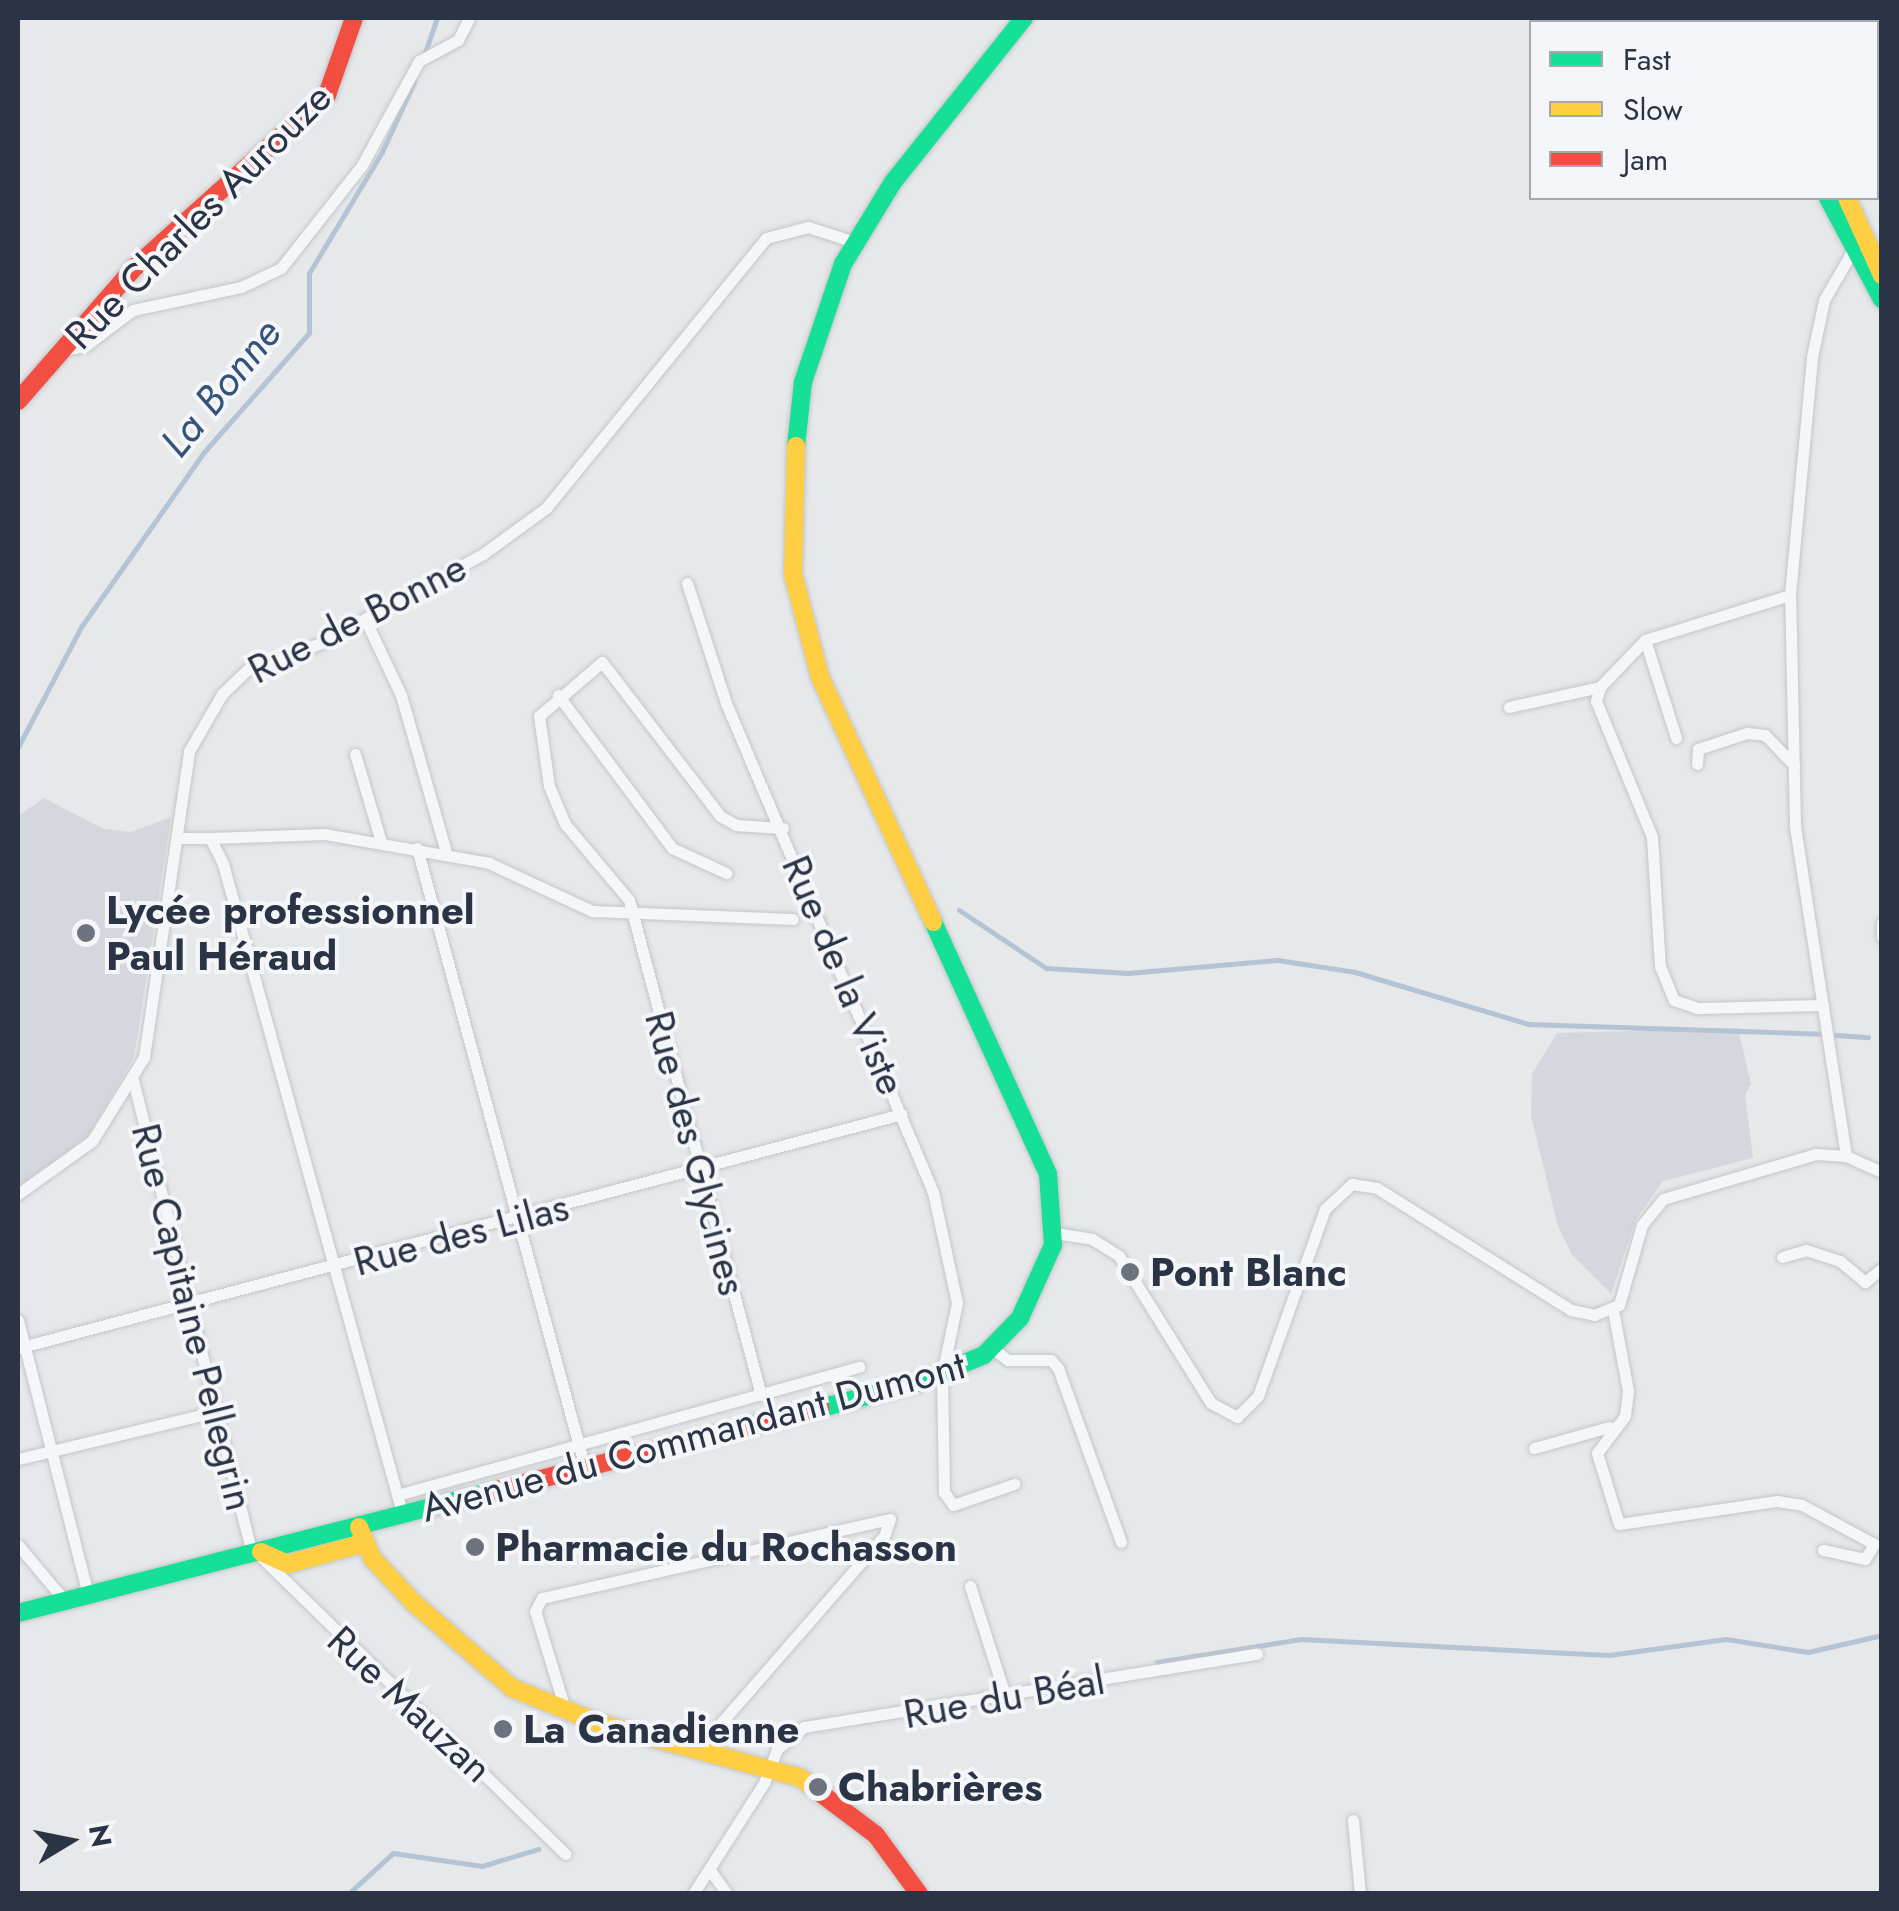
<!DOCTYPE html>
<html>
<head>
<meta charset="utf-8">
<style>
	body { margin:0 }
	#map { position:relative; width:1899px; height:1911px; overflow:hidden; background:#e6e8ea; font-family:Jost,sans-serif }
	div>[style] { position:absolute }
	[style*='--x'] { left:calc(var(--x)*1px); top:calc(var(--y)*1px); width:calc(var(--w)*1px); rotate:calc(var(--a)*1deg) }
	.built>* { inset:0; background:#d4d7dd }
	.stream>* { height:5px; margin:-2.5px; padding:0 2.5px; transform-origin:2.5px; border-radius:2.5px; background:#b4c4d5 }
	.roads { filter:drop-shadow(0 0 2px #c4c6c8) drop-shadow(0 0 2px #c4c6c8) }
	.street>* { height:11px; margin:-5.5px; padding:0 5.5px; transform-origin:5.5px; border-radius:5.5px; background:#f5f6f7 }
	.fast>* { height:18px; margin:-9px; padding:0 9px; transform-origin:9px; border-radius:9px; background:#16e098 }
	.slow>* { height:18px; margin:-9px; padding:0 9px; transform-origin:9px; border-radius:9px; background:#ffcf43 }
	.jam>* { height:18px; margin:-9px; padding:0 9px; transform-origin:9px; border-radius:9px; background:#f24e42 }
	.dots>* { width:28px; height:28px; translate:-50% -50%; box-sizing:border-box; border:5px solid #f4f6f9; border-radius:50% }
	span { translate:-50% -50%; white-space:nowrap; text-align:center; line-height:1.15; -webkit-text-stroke:8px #f4f6f9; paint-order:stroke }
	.street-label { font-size:40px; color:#2b3445 }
	.poi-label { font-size:40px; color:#2b3445; font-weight:700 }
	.left { translate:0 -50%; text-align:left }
	.water-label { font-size:42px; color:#34527a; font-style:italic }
	.frame { position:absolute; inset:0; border:20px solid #2b3445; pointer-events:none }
	.legend { position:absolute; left:1529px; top:20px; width:350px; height:180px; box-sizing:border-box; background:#f4f6f9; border:2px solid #a4a8b1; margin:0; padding:12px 18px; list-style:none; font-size:30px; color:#2b3445 }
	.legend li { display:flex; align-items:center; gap:20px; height:50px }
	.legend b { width:50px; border:2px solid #a4a8b1 }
	.north { position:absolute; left:20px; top:1791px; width:100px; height:100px; -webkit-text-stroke:8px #f4f6f9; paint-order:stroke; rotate:80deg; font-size:28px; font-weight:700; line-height:40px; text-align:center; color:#2b3445 }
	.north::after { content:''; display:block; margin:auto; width:35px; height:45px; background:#2b3445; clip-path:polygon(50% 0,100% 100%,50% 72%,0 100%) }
</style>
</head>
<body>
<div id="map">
	<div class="built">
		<div style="clip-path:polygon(44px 798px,104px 829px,131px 832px,171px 817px,134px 1057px,88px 1136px,18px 1187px,18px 816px)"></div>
		<div style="clip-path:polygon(1738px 1028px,1751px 1084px,1745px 1095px,1753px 1158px,1663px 1181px,1636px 1219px,1611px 1294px,1572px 1255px,1558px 1226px,1531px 1116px,1532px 1074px,1557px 1033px)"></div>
	</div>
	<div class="stream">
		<div style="--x:423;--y:58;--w:42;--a:-70.7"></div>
		<div style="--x:18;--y:747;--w:136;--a:-62.3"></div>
		<div style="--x:81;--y:627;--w:214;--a:-54.9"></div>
		<div style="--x:204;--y:452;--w:159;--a:-48.6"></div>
		<div style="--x:309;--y:333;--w:60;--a:-90"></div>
		<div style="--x:309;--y:273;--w:141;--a:-58.9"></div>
		<div style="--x:382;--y:152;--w:77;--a:-65.4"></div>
		<div style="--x:959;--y:910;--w:105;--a:33.7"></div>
		<div style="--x:1046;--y:968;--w:82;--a:3.5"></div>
		<div style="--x:1128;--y:973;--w:151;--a:-5"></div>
		<div style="--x:1278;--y:960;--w:78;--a:8.9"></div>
		<div style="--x:1355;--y:972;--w:181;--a:16.7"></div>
		<div style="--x:1528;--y:1024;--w:294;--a:1.9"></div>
		<div style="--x:1836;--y:1035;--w:32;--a:4"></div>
		<div style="--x:1157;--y:1662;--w:146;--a:-9.1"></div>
		<div style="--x:1301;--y:1639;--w:308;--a:3"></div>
		<div style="--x:1609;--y:1655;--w:118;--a:-7.8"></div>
		<div style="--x:1726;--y:1639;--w:83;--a:9"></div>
		<div style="--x:1808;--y:1652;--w:76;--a:-12.9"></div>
		<div style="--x:348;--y:1894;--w:61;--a:-42.3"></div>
		<div style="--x:393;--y:1853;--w:90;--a:8.3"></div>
		<div style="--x:482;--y:1866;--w:59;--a:-16.9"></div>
	</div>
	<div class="roads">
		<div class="street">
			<div style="--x:1876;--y:182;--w:13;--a:-63"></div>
			<div style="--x:63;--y:350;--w:22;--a:-10"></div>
			<div style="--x:85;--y:346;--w:60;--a:-36.9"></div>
			<div style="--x:133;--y:310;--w:110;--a:-12"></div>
			<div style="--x:241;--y:287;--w:44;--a:-25.4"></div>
			<div style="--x:281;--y:268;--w:131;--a:-51.8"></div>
			<div style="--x:362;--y:165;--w:119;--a:-61.3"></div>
			<div style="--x:419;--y:61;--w:44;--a:-28.3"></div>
			<div style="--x:458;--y:40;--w:25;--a:-63"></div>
			<div style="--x:687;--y:583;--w:126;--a:72"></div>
			<div style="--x:726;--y:703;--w:531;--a:67.06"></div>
			<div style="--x:933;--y:1192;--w:114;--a:77.8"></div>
			<div style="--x:957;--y:1303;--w:74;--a:101.8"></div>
			<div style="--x:942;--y:1375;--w:117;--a:89"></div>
			<div style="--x:944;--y:1492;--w:16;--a:55"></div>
			<div style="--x:953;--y:1505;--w:65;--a:-19"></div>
			<div style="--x:1790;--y:595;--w:152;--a:162.8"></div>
			<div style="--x:1645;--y:640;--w:65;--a:133.8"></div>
			<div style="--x:1600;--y:687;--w:15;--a:106"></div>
			<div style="--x:1596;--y:701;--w:147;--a:67.6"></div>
			<div style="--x:1652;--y:837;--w:129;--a:86.5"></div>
			<div style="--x:1660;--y:966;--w:37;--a:68"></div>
			<div style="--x:1674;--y:1000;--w:24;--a:19"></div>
			<div style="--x:1697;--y:1008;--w:126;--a:-1.4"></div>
			<div style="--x:365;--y:619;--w:84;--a:64.7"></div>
			<div style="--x:401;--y:695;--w:163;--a:74"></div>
			<div style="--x:1645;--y:640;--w:103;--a:72.4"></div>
			<div style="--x:558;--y:695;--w:191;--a:53.3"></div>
			<div style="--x:672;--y:848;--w:60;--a:24.8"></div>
			<div style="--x:1509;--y:707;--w:93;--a:-12.4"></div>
			<div style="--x:355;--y:754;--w:92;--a:73.5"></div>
			<div style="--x:1697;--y:764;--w:15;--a:-86"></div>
			<div style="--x:1698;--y:749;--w:52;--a:-18.1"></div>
			<div style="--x:1747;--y:733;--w:18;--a:6"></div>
			<div style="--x:1765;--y:735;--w:42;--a:46"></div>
			<div style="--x:179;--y:838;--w:31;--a:0"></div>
			<div style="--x:210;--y:838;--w:29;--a:63"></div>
			<div style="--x:223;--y:864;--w:676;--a:74.57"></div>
			<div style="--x:210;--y:838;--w:115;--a:-2"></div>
			<div style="--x:325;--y:834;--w:167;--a:10"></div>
			<div style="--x:489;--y:863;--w:114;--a:25"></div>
			<div style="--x:592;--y:911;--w:201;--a:2.3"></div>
			<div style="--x:417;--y:848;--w:642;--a:74.84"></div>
			<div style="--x:1882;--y:923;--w:14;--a:90"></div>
			<div style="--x:133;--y:1080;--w:489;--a:75.9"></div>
			<div style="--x:1846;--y:1156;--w:335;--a:-98.8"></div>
			<div style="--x:1795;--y:825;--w:230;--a:-91.2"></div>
			<div style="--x:1790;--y:595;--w:239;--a:-84.7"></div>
			<div style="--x:1812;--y:357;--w:58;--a:-78.1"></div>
			<div style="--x:1824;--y:300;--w:58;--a:-59.9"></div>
			<div style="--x:18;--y:1194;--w:91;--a:-35.6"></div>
			<div style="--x:92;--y:1141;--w:99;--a:-58.2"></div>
			<div style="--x:144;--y:1057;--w:309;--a:-81.6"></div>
			<div style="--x:189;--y:751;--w:66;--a:-59.9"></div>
			<div style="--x:222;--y:694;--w:35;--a:-44"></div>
			<div style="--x:247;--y:670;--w:79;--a:-20"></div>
			<div style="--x:321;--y:643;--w:185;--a:-28.8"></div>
			<div style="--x:483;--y:554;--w:78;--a:-36.1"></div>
			<div style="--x:546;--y:508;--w:348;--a:-50.8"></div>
			<div style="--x:766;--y:238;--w:43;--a:-14.7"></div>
			<div style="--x:808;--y:227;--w:49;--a:17.7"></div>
			<div style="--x:1055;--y:1233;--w:37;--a:9"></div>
			<div style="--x:1092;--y:1239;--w:32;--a:32"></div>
			<div style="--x:1119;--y:1256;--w:173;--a:58"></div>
			<div style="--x:1211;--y:1403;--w:30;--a:28"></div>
			<div style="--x:1237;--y:1417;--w:30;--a:-45"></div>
			<div style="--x:1258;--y:1396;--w:199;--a:-70.3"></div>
			<div style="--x:1325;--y:1209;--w:37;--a:-43"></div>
			<div style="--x:1352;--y:1184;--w:25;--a:9"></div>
			<div style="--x:1377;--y:1188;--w:229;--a:32.2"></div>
			<div style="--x:1571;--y:1310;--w:24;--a:12"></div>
			<div style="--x:1594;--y:1315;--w:27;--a:-22"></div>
			<div style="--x:1619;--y:1305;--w:83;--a:-74"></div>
			<div style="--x:1642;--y:1225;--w:33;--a:-51"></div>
			<div style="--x:1663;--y:1199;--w:159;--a:-16.4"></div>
			<div style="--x:1816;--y:1154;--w:30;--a:4"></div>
			<div style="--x:1846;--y:1156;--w:39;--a:24"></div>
			<div style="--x:1782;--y:1257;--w:25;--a:-16"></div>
			<div style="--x:1806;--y:1250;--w:36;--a:18"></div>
			<div style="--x:1840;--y:1261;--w:33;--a:40"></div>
			<div style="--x:1865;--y:1282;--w:22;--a:-39"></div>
			<div style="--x:1613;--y:1310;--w:82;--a:79.5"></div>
			<div style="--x:1628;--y:1391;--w:25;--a:97"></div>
			<div style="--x:1625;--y:1416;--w:46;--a:127.1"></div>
			<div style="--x:1597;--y:1453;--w:74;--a:72.8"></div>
			<div style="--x:1619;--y:1524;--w:160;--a:-8.3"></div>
			<div style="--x:1777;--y:1501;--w:25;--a:9"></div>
			<div style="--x:1802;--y:1505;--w:82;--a:28.4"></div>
			<div style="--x:1874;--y:1544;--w:17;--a:121"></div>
			<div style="--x:1865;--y:1559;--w:43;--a:-167.9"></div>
			<div style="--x:18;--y:1320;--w:284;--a:75.7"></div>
			<div style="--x:18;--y:1348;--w:914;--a:-14.83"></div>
			<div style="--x:992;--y:1348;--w:20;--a:37"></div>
			<div style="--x:1008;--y:1360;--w:43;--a:0"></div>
			<div style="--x:1051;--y:1360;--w:11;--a:49"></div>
			<div style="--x:1058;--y:1368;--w:185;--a:70.1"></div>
			<div style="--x:761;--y:1395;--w:512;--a:-104.93"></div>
			<div style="--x:629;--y:900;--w:99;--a:-130.1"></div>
			<div style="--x:565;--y:824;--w:41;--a:-112.8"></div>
			<div style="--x:549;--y:786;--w:71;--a:-98.1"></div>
			<div style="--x:539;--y:716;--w:83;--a:-40.6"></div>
			<div style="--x:602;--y:662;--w:194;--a:52.5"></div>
			<div style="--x:720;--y:816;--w:18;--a:29"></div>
			<div style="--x:736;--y:825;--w:47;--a:3.7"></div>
			<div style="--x:1534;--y:1448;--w:78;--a:-15.6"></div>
			<div style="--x:18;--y:1459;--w:206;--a:-13.5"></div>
			<div style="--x:397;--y:1495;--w:480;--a:-15.5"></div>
			<div style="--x:18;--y:1545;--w:73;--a:50"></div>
			<div style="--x:257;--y:1553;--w:431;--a:44.3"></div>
			<div style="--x:970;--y:1586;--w:118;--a:72.2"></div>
			<div style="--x:565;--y:1709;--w:102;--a:-107"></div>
			<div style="--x:535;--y:1611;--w:15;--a:-62"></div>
			<div style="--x:542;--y:1598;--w:357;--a:-12.8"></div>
			<div style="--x:890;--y:1519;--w:18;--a:109"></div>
			<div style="--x:884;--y:1536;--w:280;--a:131.1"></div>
			<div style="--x:1353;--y:1820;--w:74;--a:84.6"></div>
			<div style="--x:709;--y:1869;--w:31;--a:54"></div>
			<div style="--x:693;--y:1894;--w:132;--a:-57.4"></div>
			<div style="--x:764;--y:1783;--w:36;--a:-69"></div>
			<div style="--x:777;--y:1749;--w:35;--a:-39"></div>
			<div style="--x:804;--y:1727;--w:459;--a:-9.2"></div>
		</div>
		<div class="fast">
			<div style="--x:1762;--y:18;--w:4;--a:63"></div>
			<div style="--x:1828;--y:198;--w:115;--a:61.9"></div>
			<div style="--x:796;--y:446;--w:64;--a:-83.8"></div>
			<div style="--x:803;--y:382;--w:125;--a:-71.3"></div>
			<div style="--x:843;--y:264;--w:96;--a:-58.6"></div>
			<div style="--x:893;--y:182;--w:210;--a:-51.4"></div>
			<div style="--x:821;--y:1408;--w:99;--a:-14.6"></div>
			<div style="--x:917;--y:1383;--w:73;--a:-22.7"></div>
			<div style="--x:984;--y:1355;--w:52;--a:-45.8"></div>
			<div style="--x:1020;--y:1318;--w:80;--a:-65.7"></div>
			<div style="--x:1053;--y:1245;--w:71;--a:-94"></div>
			<div style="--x:1048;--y:1174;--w:277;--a:-114.5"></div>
			<div style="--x:18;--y:1613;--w:486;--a:-14.4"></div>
		</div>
		<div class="slow">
			<div style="--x:1847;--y:198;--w:85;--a:65.6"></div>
			<div style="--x:796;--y:446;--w:128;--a:91.3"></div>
			<div style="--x:793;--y:574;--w:106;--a:75.3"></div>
			<div style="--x:820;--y:677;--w:270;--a:65.2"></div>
			<div style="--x:359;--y:1527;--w:34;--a:67"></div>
			<div style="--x:372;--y:1558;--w:62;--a:47"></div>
			<div style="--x:414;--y:1603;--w:130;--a:40.9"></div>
			<div style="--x:512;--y:1688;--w:96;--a:22"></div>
			<div style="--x:601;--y:1724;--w:207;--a:15.1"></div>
			<div style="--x:801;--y:1778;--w:18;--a:38"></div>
			<div style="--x:261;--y:1552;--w:30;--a:24"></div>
			<div style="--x:288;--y:1564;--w:79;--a:-15.4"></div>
		</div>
		<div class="jam">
			<div style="--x:18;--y:401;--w:175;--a:-48.9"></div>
			<div style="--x:133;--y:269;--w:261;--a:-41.9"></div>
			<div style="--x:327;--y:95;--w:82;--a:-70.7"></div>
			<div style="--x:489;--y:1492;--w:342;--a:-14.2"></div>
			<div style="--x:815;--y:1789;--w:76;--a:37"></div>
			<div style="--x:876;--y:1835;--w:73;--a:53.9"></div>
		</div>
	</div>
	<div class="dots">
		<div style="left:86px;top:933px;background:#6c737f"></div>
		<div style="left:1130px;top:1272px;background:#6c737f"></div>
		<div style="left:475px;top:1547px;background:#6c737f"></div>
		<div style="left:503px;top:1729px;background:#6c737f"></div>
		<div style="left:818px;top:1787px;background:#6c737f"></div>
	</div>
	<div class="street-label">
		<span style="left:198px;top:216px;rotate:-45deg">Rue Charles Aurouze</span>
		<span style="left:357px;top:618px;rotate:-27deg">Rue de Bonne</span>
		<span style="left:844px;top:975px;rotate:67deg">Rue de la Viste</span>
		<span style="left:696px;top:1153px;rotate:75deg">Rue des Glycines</span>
		<span style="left:461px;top:1234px;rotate:-15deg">Rue des Lilas</span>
		<span style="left:193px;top:1317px;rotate:76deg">Rue Capitaine Pellegrin</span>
		<span style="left:693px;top:1436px;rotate:-15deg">Avenue du Commandant Dumont</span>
		<span style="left:1004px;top:1697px;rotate:-10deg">Rue du Béal</span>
		<span style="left:410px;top:1704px;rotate:43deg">Rue Mauzan</span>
	</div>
	<div class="poi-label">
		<span class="left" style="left:106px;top:933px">Lycée professionnel<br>Paul Héraud</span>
		<span class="left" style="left:1150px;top:1272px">Pont Blanc</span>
		<span class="left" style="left:495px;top:1547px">Pharmacie du Rochasson</span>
		<span class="left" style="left:523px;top:1729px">La Canadienne</span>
		<span class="left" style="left:838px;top:1787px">Chabrières</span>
	</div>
	<div class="water-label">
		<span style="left:221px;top:388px;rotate:-51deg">La Bonne</span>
	</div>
	<div class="frame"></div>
	<ul class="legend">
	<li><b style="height:12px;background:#16e098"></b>Fast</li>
	<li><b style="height:12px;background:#ffcf43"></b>Slow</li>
	<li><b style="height:12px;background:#f24e42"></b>Jam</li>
	</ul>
	<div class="north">N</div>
</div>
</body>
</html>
